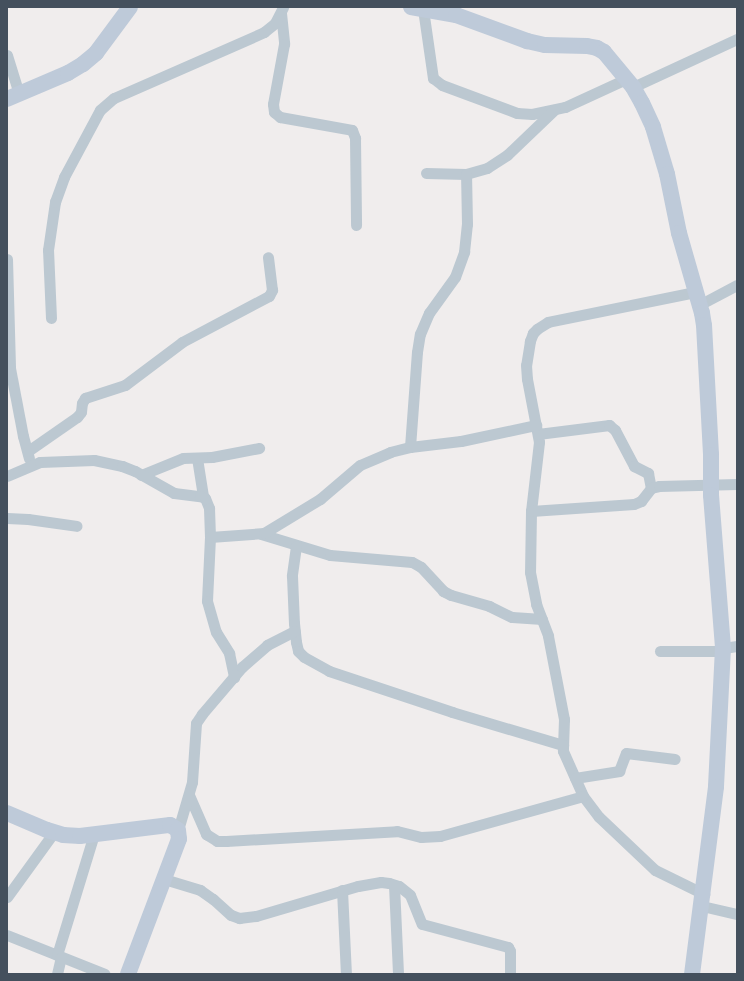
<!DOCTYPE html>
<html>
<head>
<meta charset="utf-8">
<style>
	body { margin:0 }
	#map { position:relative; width:744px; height:981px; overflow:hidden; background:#f0eded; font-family:"Roboto Condensed",sans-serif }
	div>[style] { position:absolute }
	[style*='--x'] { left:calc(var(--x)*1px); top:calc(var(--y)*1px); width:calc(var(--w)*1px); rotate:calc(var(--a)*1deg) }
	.street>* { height:11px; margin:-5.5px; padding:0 5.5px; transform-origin:5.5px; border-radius:5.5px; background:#bcc8d1 }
	.secondary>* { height:16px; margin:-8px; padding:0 8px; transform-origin:8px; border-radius:8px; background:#becad9 }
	span { translate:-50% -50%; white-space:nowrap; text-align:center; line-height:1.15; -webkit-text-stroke:4px #fff; paint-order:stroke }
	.frame { position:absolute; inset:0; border:8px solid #44505d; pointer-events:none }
</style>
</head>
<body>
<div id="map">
	<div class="street">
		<div style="--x:423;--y:9;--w:70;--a:81.8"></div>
		<div style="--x:433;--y:78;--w:11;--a:38"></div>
		<div style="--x:442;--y:85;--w:80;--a:20.5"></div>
		<div style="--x:517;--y:113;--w:15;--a:4"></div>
		<div style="--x:532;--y:114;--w:34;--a:-12"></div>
		<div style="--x:565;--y:107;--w:67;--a:-24.7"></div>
		<div style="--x:281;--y:13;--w:31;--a:84"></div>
		<div style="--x:284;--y:44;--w:61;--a:100.4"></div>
		<div style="--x:273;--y:104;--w:8;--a:83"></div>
		<div style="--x:274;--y:112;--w:8;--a:40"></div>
		<div style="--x:280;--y:117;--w:73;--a:10.2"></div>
		<div style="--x:352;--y:130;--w:9;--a:69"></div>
		<div style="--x:355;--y:138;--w:87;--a:89.3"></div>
		<div style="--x:7;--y:55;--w:41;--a:72.9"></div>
		<div style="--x:633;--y:87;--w:115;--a:-24.8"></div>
		<div style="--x:426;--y:173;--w:40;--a:1.4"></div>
		<div style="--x:466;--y:174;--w:22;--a:-16"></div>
		<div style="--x:487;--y:168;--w:24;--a:-33"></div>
		<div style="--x:507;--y:155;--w:64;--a:-43.7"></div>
		<div style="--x:7;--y:259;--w:109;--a:88.4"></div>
		<div style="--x:10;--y:368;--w:69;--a:79.2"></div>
		<div style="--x:23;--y:436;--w:23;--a:75"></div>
		<div style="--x:695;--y:292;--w:150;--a:168.5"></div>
		<div style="--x:548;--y:322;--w:13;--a:148"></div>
		<div style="--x:537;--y:329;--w:6;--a:135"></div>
		<div style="--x:533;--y:333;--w:9;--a:111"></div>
		<div style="--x:530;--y:341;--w:24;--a:99"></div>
		<div style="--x:526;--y:365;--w:14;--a:86"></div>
		<div style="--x:527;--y:379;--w:64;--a:79.2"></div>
		<div style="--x:539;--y:442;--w:69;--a:96.6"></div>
		<div style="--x:531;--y:511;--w:61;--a:90.9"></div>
		<div style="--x:530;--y:572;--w:33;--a:79"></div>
		<div style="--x:536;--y:604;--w:34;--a:69"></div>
		<div style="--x:548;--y:636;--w:85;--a:79.1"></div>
		<div style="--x:564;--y:719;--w:32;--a:92"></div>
		<div style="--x:563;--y:751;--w:49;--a:66"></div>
		<div style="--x:583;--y:796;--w:26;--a:53"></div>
		<div style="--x:599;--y:817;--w:77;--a:43.4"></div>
		<div style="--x:655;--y:870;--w:55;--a:26.1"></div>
		<div style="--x:699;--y:305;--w:43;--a:-27.8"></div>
		<div style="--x:51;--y:318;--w:68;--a:-92.5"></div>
		<div style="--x:48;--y:250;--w:49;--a:-81.7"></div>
		<div style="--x:55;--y:202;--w:27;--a:-70"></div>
		<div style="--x:64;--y:177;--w:76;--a:-61.8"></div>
		<div style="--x:100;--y:110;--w:18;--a:-41"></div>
		<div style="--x:114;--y:98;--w:164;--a:-23.7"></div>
		<div style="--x:264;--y:32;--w:14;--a:-39"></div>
		<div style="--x:275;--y:23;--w:18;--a:-63"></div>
		<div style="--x:538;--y:434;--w:72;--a:-7.2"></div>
		<div style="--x:609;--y:425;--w:8;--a:40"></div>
		<div style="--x:615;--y:430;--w:41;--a:62.2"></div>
		<div style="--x:634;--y:466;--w:16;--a:27"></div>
		<div style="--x:648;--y:473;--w:15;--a:79"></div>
		<div style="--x:410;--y:447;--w:95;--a:-85.8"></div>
		<div style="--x:417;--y:352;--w:18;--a:-81"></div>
		<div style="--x:420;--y:334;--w:23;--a:-67"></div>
		<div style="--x:429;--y:313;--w:44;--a:-54.2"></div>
		<div style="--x:455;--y:277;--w:27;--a:-70"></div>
		<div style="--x:464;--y:252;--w:28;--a:-84"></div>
		<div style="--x:467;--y:224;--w:50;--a:-91.1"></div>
		<div style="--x:28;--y:451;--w:60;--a:-34.8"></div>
		<div style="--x:77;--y:417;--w:6;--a:-51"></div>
		<div style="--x:81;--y:412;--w:9;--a:-84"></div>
		<div style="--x:82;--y:403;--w:6;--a:-59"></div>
		<div style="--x:85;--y:398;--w:42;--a:-18"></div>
		<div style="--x:125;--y:385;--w:71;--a:-37"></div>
		<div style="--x:182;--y:342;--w:98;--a:-27.9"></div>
		<div style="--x:269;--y:296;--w:7;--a:-63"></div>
		<div style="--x:272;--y:290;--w:33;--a:-97"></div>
		<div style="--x:197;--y:458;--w:38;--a:81"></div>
		<div style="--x:141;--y:475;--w:45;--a:-22"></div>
		<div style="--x:183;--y:458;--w:29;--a:-2"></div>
		<div style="--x:212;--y:457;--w:48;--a:-10.8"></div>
		<div style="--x:7;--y:476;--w:36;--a:-23"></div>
		<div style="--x:40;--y:462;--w:54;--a:-2.1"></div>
		<div style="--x:94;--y:460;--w:29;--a:12"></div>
		<div style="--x:122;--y:466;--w:14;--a:21"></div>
		<div style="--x:135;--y:471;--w:45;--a:29.4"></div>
		<div style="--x:174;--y:493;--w:26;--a:7"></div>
		<div style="--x:200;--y:496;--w:5;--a:22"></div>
		<div style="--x:205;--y:498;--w:11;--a:68"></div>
		<div style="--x:209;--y:508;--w:29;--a:88"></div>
		<div style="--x:210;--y:537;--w:64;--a:92.7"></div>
		<div style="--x:207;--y:601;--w:32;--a:74"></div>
		<div style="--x:216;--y:632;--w:25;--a:58"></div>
		<div style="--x:229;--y:653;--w:25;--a:78"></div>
		<div style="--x:531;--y:511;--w:103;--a:-3.9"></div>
		<div style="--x:634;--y:504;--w:8;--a:-23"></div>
		<div style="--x:641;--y:501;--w:16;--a:-52"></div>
		<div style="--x:651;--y:488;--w:8;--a:-14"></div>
		<div style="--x:659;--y:486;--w:78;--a:-1.5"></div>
		<div style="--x:7;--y:518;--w:21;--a:3"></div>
		<div style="--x:28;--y:519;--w:49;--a:8.1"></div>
		<div style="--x:261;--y:534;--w:72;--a:16.9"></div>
		<div style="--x:330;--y:555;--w:82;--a:4.9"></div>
		<div style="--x:412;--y:562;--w:10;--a:29"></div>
		<div style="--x:421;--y:567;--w:33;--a:47"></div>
		<div style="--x:443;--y:591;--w:9;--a:27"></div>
		<div style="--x:451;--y:595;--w:40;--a:16"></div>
		<div style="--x:489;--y:606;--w:25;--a:26"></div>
		<div style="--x:512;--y:617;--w:30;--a:4"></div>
		<div style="--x:210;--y:537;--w:54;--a:-4.2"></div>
		<div style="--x:264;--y:533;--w:66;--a:-31.3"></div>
		<div style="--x:320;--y:499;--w:52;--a:-40.4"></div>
		<div style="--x:360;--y:465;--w:33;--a:-23"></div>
		<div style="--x:390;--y:452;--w:21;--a:-14"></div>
		<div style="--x:410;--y:447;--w:51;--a:-6.7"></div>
		<div style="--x:461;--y:441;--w:77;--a:-12"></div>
		<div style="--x:296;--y:546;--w:30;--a:98"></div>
		<div style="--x:292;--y:576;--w:47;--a:87.6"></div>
		<div style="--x:294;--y:623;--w:19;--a:84"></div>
		<div style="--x:296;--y:642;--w:9;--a:77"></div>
		<div style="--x:298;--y:651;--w:8;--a:45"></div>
		<div style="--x:304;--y:657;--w:29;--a:29"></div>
		<div style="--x:329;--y:671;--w:130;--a:18.4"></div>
		<div style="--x:452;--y:712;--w:116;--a:16.6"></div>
		<div style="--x:723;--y:648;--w:14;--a:-8"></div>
		<div style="--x:660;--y:651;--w:63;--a:0"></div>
		<div style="--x:575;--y:778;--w:45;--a:-9"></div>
		<div style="--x:619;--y:771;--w:19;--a:-69"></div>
		<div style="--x:626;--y:753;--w:49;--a:7"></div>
		<div style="--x:189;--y:795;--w:43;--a:66.4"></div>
		<div style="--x:206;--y:834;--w:13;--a:32"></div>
		<div style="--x:217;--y:841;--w:9;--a:0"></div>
		<div style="--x:226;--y:841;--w:171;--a:-3.3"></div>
		<div style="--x:397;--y:831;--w:25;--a:14"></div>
		<div style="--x:421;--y:837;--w:19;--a:-3"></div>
		<div style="--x:440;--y:836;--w:148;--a:-15.6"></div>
		<div style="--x:178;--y:830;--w:50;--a:-73.7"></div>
		<div style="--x:192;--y:782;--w:59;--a:-86.1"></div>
		<div style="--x:196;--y:723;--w:11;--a:-56"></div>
		<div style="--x:202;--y:714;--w:62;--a:-49.6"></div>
		<div style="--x:242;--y:667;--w:33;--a:-41"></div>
		<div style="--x:267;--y:645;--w:31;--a:-27"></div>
		<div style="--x:164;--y:879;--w:38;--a:17"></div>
		<div style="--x:200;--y:890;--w:16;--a:35"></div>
		<div style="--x:213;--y:899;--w:24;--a:42"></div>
		<div style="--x:231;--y:915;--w:9;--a:21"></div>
		<div style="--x:239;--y:918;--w:17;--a:-7"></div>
		<div style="--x:256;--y:916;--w:106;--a:-16.4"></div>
		<div style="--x:358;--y:886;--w:23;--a:-10"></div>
		<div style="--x:381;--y:882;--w:8;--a:7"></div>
		<div style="--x:389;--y:883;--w:10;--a:17"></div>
		<div style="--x:399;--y:886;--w:14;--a:39"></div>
		<div style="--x:410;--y:895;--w:31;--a:68"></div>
		<div style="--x:422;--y:924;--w:89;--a:15"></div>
		<div style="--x:508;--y:947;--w:4;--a:63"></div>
		<div style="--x:510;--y:951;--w:23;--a:90"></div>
		<div style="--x:394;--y:885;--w:89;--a:87.4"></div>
		<div style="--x:342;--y:890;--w:84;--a:87.3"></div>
		<div style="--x:7;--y:897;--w:80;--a:-54.1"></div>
		<div style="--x:702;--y:906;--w:36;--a:13"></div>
		<div style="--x:7;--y:935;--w:105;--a:21.7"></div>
		<div style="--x:57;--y:955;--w:127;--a:-73"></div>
		<div style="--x:57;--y:974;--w:17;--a:-77"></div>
	</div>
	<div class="secondary">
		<div style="--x:411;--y:7;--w:46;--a:10.1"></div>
		<div style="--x:456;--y:15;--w:76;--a:20.1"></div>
		<div style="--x:527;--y:41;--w:18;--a:13"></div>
		<div style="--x:545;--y:45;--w:42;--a:1.4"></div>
		<div style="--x:587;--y:46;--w:10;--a:11"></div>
		<div style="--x:597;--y:48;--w:8;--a:30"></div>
		<div style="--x:604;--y:52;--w:45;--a:50.4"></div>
		<div style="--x:633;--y:87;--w:18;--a:61"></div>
		<div style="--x:642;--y:103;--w:26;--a:65"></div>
		<div style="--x:653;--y:127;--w:49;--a:73.4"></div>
		<div style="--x:667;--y:174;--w:60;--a:78.5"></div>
		<div style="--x:679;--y:233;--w:83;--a:74"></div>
		<div style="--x:702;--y:313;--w:12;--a:81"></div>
		<div style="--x:704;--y:325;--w:130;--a:86.9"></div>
		<div style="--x:711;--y:455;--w:40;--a:90"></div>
		<div style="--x:711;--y:495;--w:153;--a:85.5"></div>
		<div style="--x:723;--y:648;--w:139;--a:92.9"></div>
		<div style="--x:716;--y:787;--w:189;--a:97.3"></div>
		<div style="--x:7;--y:99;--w:66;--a:-23.1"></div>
		<div style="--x:68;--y:73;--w:17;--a:-31"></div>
		<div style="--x:83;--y:64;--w:17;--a:-40"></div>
		<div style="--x:96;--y:53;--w:57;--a:-53.5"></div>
		<div style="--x:7;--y:813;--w:43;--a:23"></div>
		<div style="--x:47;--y:830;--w:17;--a:17"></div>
		<div style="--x:63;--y:835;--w:17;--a:3"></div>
		<div style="--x:80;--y:836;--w:91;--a:-7"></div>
		<div style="--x:170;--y:825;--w:9;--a:32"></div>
		<div style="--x:178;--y:830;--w:9;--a:84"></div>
		<div style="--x:179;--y:839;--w:144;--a:110.7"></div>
	</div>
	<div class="frame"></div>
</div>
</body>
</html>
